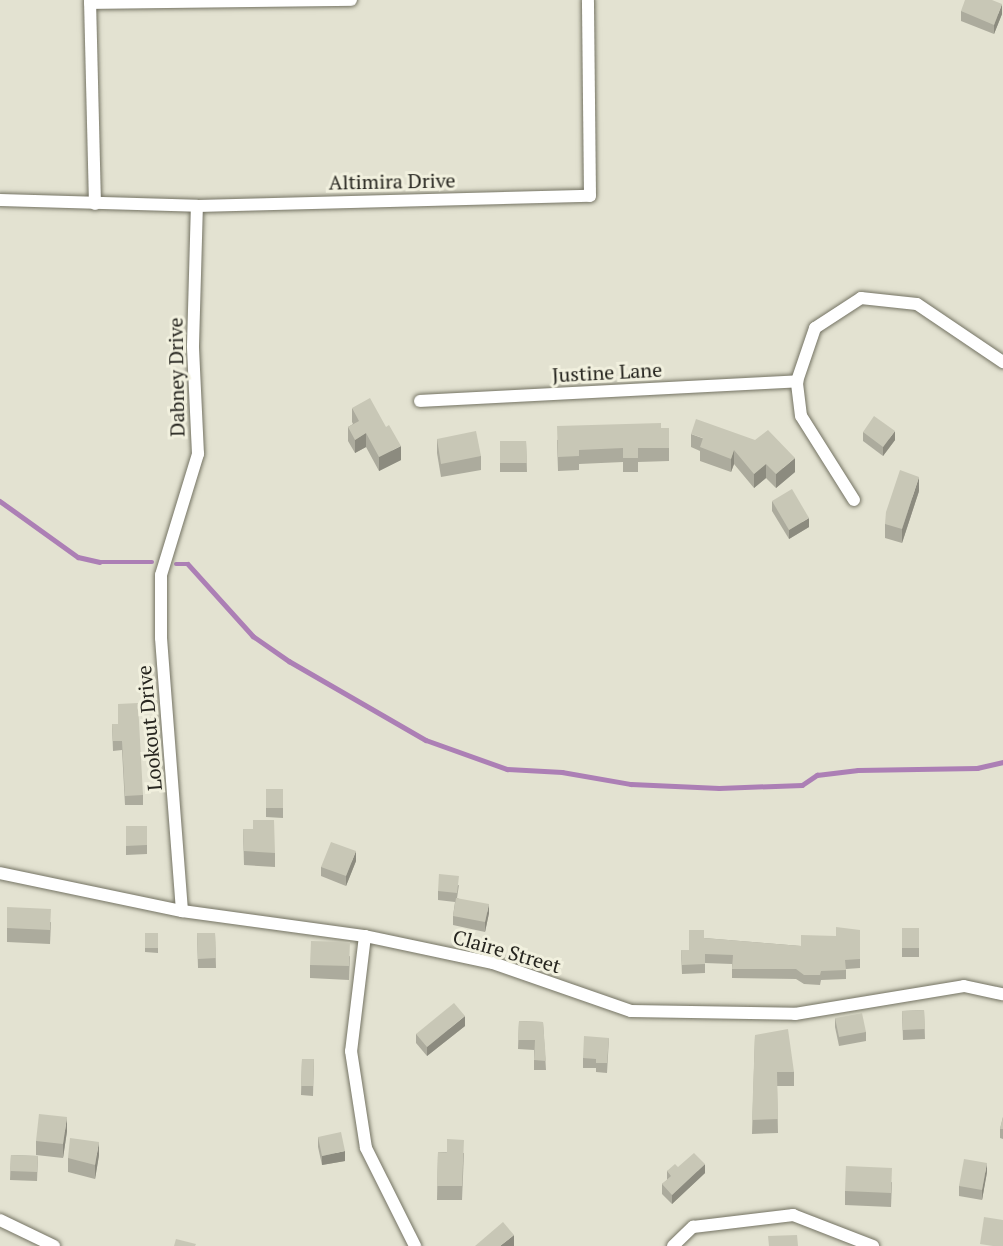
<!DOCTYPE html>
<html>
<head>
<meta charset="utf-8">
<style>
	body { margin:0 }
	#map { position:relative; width:1003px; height:1246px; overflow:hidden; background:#e3e2d1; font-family:"PT Serif",serif }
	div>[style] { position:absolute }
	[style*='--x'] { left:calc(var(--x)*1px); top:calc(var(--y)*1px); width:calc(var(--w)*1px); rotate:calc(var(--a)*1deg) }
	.stream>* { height:4.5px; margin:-2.25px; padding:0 2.25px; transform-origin:2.25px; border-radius:2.25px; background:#ac7fb5 }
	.roads { filter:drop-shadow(0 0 2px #747363) drop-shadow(0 0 2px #747363) }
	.minor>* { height:12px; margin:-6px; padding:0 6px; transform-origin:6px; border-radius:6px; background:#fff }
	.wall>* { inset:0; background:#acab9d }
	.shaded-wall>* { inset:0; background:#8c8b7f }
	.building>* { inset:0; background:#c8c7b6 }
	span { translate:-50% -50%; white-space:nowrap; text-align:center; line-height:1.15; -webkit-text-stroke:6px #f1f0de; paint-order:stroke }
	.street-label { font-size:20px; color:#26251f }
</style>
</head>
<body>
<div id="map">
	<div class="stream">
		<div style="--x:0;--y:501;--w:96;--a:35.7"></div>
		<div style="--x:78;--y:557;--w:22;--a:13"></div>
		<div style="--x:99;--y:562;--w:53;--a:0"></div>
		<div style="--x:176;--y:564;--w:12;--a:0"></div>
		<div style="--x:188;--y:564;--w:97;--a:47.9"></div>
		<div style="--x:253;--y:636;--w:44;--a:34.8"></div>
		<div style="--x:289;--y:661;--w:158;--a:30"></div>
		<div style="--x:426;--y:740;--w:86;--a:19.7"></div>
		<div style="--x:507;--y:769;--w:55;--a:3.1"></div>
		<div style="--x:562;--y:772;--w:70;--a:9.9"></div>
		<div style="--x:631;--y:784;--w:88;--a:2.6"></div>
		<div style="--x:719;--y:788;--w:83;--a:-2.1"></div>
		<div style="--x:802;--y:785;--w:18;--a:-34"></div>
		<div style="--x:817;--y:775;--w:41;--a:-7"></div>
		<div style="--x:858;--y:770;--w:119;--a:-1"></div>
		<div style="--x:977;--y:768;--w:27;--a:-13"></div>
	</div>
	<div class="roads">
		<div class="minor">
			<div style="--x:90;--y:0;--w:204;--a:88.6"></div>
			<div style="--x:90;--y:3;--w:261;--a:-0.7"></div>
			<div style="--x:0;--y:200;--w:197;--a:1.7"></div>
			<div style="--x:197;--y:206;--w:393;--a:-1.5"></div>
			<div style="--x:590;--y:196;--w:196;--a:-90.6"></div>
			<div style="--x:420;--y:401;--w:378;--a:-3"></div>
			<div style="--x:854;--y:500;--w:99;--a:-122.2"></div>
			<div style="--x:801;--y:416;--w:35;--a:-97"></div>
			<div style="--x:797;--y:381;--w:56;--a:-71.2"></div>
			<div style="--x:815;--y:328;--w:55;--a:-33.1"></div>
			<div style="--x:861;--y:298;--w:56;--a:6.1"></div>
			<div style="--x:917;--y:304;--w:104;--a:34"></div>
			<div style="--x:0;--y:873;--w:186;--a:11.8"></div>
			<div style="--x:182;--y:911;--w:185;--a:7.8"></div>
			<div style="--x:365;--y:936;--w:131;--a:11.9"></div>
			<div style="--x:493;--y:963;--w:146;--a:19.2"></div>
			<div style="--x:631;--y:1011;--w:164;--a:1"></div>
			<div style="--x:795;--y:1014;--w:171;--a:-9.4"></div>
			<div style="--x:964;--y:986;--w:40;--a:12"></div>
			<div style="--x:182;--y:911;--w:274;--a:-94.4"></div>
			<div style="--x:161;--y:638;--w:63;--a:-90"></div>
			<div style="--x:161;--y:575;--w:127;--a:-73"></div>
			<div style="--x:198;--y:454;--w:108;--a:-92.7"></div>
			<div style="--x:193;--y:346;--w:140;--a:-88.4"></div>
			<div style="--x:365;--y:936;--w:116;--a:96.9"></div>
			<div style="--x:351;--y:1051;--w:98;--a:81.2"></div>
			<div style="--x:366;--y:1148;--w:110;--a:63.4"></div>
			<div style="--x:0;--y:1220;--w:60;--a:25.7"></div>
			<div style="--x:673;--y:1246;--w:28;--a:-44"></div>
			<div style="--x:693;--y:1227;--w:101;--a:-6.8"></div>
			<div style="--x:793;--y:1215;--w:86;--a:21.2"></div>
		</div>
	</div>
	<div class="wall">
		<div style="clip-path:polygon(961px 11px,1002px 14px,994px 34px,961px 21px)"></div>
		<div style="clip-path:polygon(352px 408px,401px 460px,379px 471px,366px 447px,355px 453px,348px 441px,348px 427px,353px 424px,352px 422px)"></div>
		<div style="clip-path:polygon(661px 428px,669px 428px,669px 461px,638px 462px,638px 472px,623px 472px,623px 462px,579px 464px,579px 470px,558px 471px,557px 440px)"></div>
		<div style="clip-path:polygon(863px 432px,895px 440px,883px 456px,863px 441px)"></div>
		<div style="clip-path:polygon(691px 434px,795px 472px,776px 488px,766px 478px,754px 488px,734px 464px,731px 472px,700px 461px,700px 451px,691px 447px)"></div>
		<div style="clip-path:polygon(437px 439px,481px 456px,481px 470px,441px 477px,437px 453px)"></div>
		<div style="clip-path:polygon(500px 441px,526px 441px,527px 472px,500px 472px)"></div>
		<div style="clip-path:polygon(919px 491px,902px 543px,885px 538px,885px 524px)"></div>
		<div style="clip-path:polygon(772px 501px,809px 527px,789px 539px,772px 511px)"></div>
		<div style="clip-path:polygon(112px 724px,118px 724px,143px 795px,143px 805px,125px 805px,122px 750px,113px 751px)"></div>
		<div style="clip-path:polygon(266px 789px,283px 789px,283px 818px,266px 817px)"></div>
		<div style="clip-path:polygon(126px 826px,147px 845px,147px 854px,126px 855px)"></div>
		<div style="clip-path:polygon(243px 829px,275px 853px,275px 867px,244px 865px)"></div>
		<div style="clip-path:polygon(356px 861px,346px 886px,321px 876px,321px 867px)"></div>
		<div style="clip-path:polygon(459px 885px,457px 898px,489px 913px,485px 932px,453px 925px,453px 916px,455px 902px,438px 900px,438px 891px)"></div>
		<div style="clip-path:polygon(51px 922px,50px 944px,7px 942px,7px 928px)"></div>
		<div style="clip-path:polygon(902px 928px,919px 928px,919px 957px,902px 957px)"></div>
		<div style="clip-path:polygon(860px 930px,860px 968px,846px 969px,846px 979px,821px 980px,820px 985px,804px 984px,796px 979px,732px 978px,732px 964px,705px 963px,705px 973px,682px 974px,681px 950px,689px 950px,704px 938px,801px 946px)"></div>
		<div style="clip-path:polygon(145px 933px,158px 933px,158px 953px,145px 952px)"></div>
		<div style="clip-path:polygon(197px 933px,215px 933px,216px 968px,198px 968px)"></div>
		<div style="clip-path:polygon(350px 956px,349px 980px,310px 978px,310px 965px)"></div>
		<div style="clip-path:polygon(924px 1010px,925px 1039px,903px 1040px,902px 1011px)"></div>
		<div style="clip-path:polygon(835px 1018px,866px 1032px,866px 1041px,839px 1046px,835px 1027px)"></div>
		<div style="clip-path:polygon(519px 1021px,543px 1022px,546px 1070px,534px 1070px,534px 1050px,518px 1049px)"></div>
		<div style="clip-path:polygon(465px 1026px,427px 1056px,416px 1043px,416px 1034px)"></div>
		<div style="clip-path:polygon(755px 1035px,794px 1072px,794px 1086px,777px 1086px,778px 1133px,752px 1134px)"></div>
		<div style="clip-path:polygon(609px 1038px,607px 1073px,596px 1072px,596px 1068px,583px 1068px,583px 1058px)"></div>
		<div style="clip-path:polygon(302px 1059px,314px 1059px,313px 1096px,301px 1095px)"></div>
		<div style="clip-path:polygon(1003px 1117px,1003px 1139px,1000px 1138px,1000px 1129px)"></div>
		<div style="clip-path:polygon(67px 1131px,63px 1158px,36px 1155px,36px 1141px)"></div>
		<div style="clip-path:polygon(318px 1137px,345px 1161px,322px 1165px,318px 1147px)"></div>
		<div style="clip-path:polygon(438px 1152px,464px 1153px,462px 1200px,437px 1200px)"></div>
		<div style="clip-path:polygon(11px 1155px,38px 1156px,37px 1181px,10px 1180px)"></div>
		<div style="clip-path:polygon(99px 1155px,95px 1179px,68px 1172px,68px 1158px)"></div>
		<div style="clip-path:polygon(678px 1167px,705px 1173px,672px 1204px,662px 1194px,662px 1184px,667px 1180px,667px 1171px)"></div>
		<div style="clip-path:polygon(987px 1172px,982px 1200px,959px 1196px,959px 1186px)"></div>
		<div style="clip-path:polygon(892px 1182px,891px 1207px,845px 1205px,845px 1191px)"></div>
	</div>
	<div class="shaded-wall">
		<div style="clip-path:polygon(1002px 4px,1002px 14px,994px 34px,994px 25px)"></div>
		<div style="clip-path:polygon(895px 431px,895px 440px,883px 456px,883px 447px)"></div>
		<div style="clip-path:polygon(366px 433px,366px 447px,355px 453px,355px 440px)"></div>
		<div style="clip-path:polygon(401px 446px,401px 460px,379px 471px,379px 457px)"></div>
		<div style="clip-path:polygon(734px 450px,734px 464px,731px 472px,731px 459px)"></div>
		<div style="clip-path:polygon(795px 458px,795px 472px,776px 488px,776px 474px)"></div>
		<div style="clip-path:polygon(766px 464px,766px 478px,754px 488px,754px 474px)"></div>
		<div style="clip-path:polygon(919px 477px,919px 491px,902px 543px,902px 529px)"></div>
		<div style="clip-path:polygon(809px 518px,809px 527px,789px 539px,789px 530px)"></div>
		<div style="clip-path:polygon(356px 851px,356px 861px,346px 886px,346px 876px)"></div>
		<div style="clip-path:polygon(489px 904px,489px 913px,485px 932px,485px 922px)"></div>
		<div style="clip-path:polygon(465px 1016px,465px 1026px,427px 1056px,427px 1047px)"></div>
		<div style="clip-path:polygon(67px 1117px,67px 1131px,63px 1158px,63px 1144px)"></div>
		<div style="clip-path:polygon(99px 1142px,99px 1155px,95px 1179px,95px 1165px)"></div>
		<div style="clip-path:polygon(345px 1151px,345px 1161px,322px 1165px,322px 1156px)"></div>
		<div style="clip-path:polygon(987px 1163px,987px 1172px,982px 1200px,982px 1190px)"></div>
		<div style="clip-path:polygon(705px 1164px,705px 1173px,672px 1204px,672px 1195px)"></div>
		<div style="clip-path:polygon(514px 1235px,514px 1246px,500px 1246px)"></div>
	</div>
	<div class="building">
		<div style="clip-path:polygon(965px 0,992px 0,1002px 4px,994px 25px,961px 11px)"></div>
		<div style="clip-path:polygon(370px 398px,386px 427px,389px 425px,401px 446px,379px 457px,366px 433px,355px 440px,348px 427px,359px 421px,352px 408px)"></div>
		<div style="clip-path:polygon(874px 416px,895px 431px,883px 447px,863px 432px)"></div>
		<div style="clip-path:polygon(696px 419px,755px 440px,768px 430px,795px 458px,776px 474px,766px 464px,754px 474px,734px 450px,731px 459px,700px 447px,703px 438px,691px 434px)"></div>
		<div style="clip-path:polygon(661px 423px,661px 428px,669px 428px,669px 448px,638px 448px,638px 458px,623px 458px,623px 448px,579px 450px,579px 456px,558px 457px,557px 426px)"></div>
		<div style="clip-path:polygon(476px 431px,481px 456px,441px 464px,437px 439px)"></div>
		<div style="clip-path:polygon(500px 441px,526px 441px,527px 463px,500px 463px)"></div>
		<div style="clip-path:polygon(900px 470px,919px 477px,902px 529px,885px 524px,886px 512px)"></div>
		<div style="clip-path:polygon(792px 489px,809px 518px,789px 530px,772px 501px)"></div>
		<div style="clip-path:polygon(138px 703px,143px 795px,125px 796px,122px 741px,113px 741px,112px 724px,118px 724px,118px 704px)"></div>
		<div style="clip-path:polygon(266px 789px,283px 789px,283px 808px,266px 808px)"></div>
		<div style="clip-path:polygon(253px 820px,274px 820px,275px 853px,244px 851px,243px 829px,253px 829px)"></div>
		<div style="clip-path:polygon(126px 826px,147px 826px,147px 845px,126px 846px)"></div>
		<div style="clip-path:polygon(331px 842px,356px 851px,346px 876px,321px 867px)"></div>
		<div style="clip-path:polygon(439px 874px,459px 876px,457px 893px,438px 891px)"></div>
		<div style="clip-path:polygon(456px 898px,489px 904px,485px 922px,453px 916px)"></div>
		<div style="clip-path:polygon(7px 907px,51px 909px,50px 930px,7px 928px)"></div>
		<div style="clip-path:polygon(836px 927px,860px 930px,860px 959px,845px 960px,846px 970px,821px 971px,820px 975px,804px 975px,796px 969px,732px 969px,733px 955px,705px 954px,705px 964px,682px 965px,681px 950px,689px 950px,689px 930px,704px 930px,704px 938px,801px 946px,801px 935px,836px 936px)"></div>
		<div style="clip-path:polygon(902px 928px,919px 928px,919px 948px,902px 948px)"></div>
		<div style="clip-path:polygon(145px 933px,158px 933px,158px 948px,145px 948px)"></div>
		<div style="clip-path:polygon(197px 933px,215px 933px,216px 958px,198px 959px)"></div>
		<div style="clip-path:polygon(311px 941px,350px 942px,349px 966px,310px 965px)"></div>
		<div style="clip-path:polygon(454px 1003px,465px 1016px,427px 1047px,416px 1034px)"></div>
		<div style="clip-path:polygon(924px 1010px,925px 1029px,903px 1030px,902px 1011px)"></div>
		<div style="clip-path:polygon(862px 1013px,866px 1032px,839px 1037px,835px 1018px)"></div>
		<div style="clip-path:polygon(519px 1021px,543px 1022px,546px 1061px,534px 1060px,535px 1040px,518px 1040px)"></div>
		<div style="clip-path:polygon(788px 1029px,794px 1072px,777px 1072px,778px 1119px,752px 1120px,755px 1035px)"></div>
		<div style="clip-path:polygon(584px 1036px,609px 1038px,607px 1063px,596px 1063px,596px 1059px,583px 1058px)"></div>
		<div style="clip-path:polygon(302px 1059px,314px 1059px,313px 1086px,301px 1086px)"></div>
		<div style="clip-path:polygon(39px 1114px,67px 1117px,63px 1144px,36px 1141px)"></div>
		<div style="clip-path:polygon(1003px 1117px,1003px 1129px,1000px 1129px)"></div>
		<div style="clip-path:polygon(341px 1132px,345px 1151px,322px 1156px,318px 1137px)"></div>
		<div style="clip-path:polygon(70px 1138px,99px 1142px,95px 1165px,68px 1158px)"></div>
		<div style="clip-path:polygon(447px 1139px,464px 1140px,462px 1186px,437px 1186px,438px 1152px,447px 1153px)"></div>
		<div style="clip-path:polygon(694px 1153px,705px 1164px,672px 1195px,662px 1184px,671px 1176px,667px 1171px,675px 1164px,678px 1167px)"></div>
		<div style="clip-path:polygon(11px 1155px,38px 1156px,37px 1172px,10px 1171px)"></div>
		<div style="clip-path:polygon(964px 1159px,987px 1163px,982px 1190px,959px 1186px)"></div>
		<div style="clip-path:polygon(846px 1166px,892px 1168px,891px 1193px,845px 1191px)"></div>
		<div style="clip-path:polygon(984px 1217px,1003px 1220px,1003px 1246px,993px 1246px,980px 1244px)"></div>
		<div style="clip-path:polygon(503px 1222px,514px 1235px,500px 1246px,475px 1246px)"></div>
		<div style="clip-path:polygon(797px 1235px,798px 1246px,769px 1246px,768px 1236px)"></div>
		<div style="clip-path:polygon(176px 1239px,196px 1244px,195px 1246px,174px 1246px)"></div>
	</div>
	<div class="street-label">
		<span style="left:392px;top:181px;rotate:-1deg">Altimira Drive</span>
		<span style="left:607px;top:372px;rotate:-3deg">Justine Lane</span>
		<span style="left:176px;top:377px;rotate:-91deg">Dabney Drive</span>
		<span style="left:149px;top:728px;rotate:-95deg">Lookout Drive</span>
		<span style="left:507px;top:951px;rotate:16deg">Claire Street</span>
	</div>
</div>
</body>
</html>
